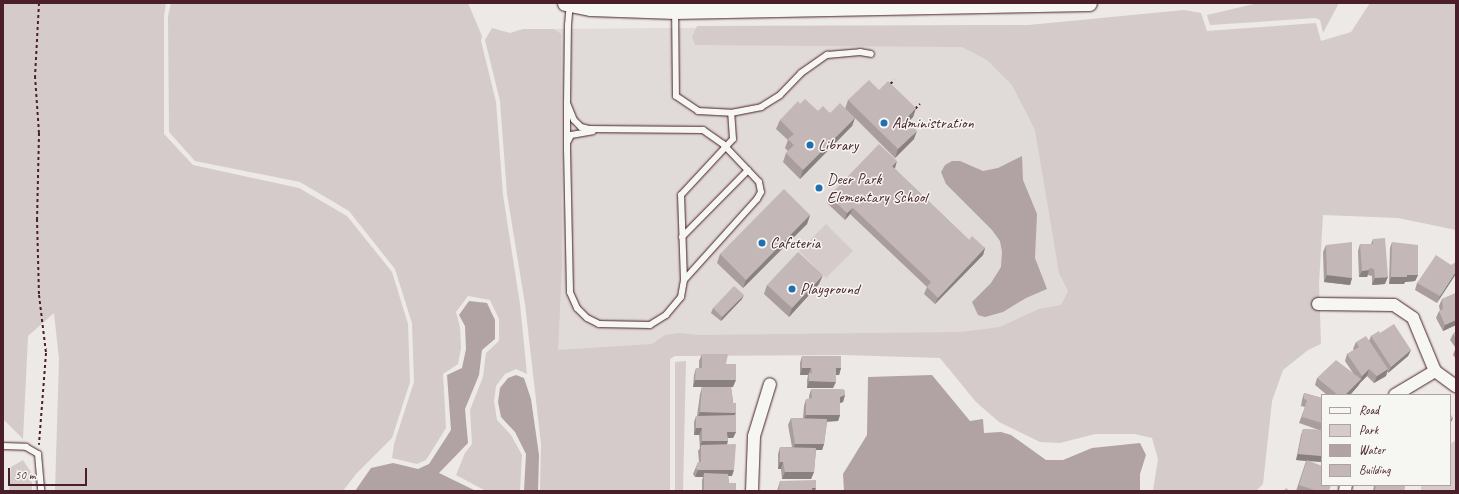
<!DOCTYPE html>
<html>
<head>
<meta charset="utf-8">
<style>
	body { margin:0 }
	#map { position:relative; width:1459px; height:494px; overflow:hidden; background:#ece9e6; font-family:Caveat,sans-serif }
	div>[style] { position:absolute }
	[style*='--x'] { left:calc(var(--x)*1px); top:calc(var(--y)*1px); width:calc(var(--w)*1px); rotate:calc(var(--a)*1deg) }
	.built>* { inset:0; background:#e0dad8 }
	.green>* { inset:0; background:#d4cbca }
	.water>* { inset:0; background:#b1a2a3 }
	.path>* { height:2px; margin-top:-1px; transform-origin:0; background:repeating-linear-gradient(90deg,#4a1f2b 0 3px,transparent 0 6px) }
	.roads { filter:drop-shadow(0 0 1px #4a1f2b) drop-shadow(0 0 1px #4a1f2b) }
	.service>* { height:6px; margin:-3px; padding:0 3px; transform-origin:3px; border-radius:3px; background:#f6f6f2 }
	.minor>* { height:12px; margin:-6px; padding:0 6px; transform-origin:6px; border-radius:6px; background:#f6f6f2 }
	.tertiary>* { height:15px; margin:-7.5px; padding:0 7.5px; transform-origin:7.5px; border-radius:7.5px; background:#f6f6f2 }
	.wall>* { inset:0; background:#a99d9d }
	.shaded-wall>* { inset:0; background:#898080 }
	.building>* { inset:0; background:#c4b7b7 }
	.dots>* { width:11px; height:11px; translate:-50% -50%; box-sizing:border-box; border:2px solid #f6f6f2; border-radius:50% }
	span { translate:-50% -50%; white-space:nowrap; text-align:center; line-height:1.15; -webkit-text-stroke:3px #f6f6f2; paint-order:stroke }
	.poi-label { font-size:16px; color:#4a1f2b }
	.left { translate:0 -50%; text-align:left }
	.frame { position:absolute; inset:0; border:4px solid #4a1f2b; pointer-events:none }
	.legend { position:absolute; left:1321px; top:394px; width:130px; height:92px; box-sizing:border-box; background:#f6f6f2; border:1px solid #b1a0a2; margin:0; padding:5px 7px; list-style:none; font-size:12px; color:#4a1f2b }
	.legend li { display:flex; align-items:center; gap:8px; height:20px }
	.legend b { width:20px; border:1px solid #b1a0a2 }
	.scale { position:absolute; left:8px; top:468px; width:79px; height:18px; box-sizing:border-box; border:2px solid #4a1f2b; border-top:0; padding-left:5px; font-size:12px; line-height:14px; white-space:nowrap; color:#4a1f2b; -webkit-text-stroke:3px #f6f6f2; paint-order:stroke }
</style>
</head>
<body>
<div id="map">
	<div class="built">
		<div style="clip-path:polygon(1074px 21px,1093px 348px,557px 355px,554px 29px,1029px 25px)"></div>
	</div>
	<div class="green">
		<div style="clip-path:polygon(3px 3px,166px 3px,164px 16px,164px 134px,193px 165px,299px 188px,347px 216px,392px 272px,408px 324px,410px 382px,392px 438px,356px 474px,343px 491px,55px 491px,59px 359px,54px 313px,28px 336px,23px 439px,3px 419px)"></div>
		<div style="clip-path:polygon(171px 3px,468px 3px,482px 36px,481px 41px,496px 102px,503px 195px,520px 304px,527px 374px,516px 369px,505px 374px,496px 386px,494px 401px,497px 420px,511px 435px,522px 455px,520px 491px,486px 491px,456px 475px,465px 453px,472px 444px,470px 410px,483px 377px,486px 353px,499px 341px,499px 319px,490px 300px,468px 296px,456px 312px,460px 327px,461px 348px,458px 364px,443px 374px,446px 428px,426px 460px,417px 464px,392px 458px,394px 444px,414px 382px,412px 323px,395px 269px,349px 211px,300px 182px,195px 161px,169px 132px,168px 16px)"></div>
		<div style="clip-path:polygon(1258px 3px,1339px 3px,1323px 33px,1320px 20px,1316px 18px,1210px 25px,1207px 15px)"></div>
		<div style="clip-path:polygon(1370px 3px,1456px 3px,1456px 230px,1398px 218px,1323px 215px,1319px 284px,1321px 344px,1308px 350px,1283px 370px,1272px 401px,1263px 484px,1256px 491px,1153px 491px,1158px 459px,1152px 438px,1135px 434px,1095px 434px,1060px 443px,1040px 442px,999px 422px,976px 402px,940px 358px,844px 355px,675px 356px,670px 359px,670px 491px,540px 491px,541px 444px,525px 304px,507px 194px,500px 101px,485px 40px,492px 28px,510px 33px,523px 29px,554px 29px,561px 34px,562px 265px,558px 350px,652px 344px,665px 335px,679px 333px,700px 335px,961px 332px,1000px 327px,1039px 309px,1061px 305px,1068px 291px,1059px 273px,1035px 130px,1012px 85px,987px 60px,962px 47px,695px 45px,692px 37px,697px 26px,1029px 25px,1184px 10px,1201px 13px,1207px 31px,1316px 23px,1321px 41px,1351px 32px)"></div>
		<div style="clip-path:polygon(826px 224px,853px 251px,826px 278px,799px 251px)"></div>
		<div style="clip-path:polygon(686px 361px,683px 491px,675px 491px,675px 362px)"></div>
		<div style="clip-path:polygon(1456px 440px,1456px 491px,1421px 491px,1421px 485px,1450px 485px,1450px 444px)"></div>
		<div style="clip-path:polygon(23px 460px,32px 474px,32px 491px,9px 491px,11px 467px)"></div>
	</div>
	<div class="water">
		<div style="clip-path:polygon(1022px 156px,1023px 180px,1037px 214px,1035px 258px,1047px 289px,1026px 298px,1003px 312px,985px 317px,978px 315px,972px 302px,991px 283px,1001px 267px,1002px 252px,1000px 241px,992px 230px,946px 184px,941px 172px,945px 165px,952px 161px,960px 161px,983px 171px,998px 168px)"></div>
		<div style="clip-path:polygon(469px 301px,487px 303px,495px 320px,495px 339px,482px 350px,479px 375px,465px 409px,468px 443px,439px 473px,476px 491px,355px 491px,371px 468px,393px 463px,418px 469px,429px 464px,451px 430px,447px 375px,462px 368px,466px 349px,465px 326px,459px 315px)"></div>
		<div style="clip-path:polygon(516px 375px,524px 378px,531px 399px,539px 455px,538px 491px,524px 491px,526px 454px,515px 432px,501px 417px,498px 402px,500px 388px,508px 378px)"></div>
		<div style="clip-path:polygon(932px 375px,970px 421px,983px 419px,984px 433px,1001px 432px,1011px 435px,1046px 460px,1063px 460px,1092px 448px,1140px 443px,1146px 455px,1140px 474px,1140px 491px,844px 491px,843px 474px,867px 435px,868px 377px)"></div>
	</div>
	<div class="path">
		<div style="--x:39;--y:3;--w:73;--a:93.1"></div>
		<div style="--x:35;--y:76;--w:57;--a:86"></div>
		<div style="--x:39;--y:133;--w:86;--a:91.3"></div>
		<div style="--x:37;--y:219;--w:76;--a:88.5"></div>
		<div style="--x:39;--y:295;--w:58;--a:83.1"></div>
		<div style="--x:46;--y:353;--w:92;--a:94.4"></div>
		<div style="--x:890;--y:84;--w:6;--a:-39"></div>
		<div style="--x:915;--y:109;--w:7;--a:-45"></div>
	</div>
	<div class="roads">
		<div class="service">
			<div style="--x:675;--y:3;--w:93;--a:89.4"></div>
			<div style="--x:676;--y:96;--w:27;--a:34"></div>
			<div style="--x:698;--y:111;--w:33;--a:3"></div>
			<div style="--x:731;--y:113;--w:31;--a:-11"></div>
			<div style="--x:761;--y:107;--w:22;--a:-32"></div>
			<div style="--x:780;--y:95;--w:30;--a:-46"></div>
			<div style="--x:801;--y:73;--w:32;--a:-35"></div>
			<div style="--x:827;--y:55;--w:33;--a:-5"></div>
			<div style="--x:860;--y:52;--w:11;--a:10"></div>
			<div style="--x:567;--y:103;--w:18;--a:68"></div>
			<div style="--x:574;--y:120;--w:10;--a:45"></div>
			<div style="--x:581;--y:127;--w:8;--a:14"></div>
			<div style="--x:589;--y:129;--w:114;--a:0.5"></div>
			<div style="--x:703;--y:130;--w:24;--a:35"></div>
			<div style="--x:723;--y:144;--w:52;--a:46.5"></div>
			<div style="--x:759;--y:182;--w:10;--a:79"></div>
			<div style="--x:761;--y:192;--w:8;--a:120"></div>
			<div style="--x:757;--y:199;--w:109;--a:132"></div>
			<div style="--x:684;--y:280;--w:17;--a:100"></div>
			<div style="--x:681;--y:297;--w:23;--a:130"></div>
			<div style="--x:666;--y:315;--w:19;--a:148"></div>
			<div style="--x:650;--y:325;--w:51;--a:-178.9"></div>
			<div style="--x:599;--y:324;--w:13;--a:-153"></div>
			<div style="--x:587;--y:318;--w:14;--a:-135"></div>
			<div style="--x:577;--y:308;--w:17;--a:-114"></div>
			<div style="--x:570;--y:292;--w:142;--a:-91.2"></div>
			<div style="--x:567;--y:150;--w:47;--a:-90"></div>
			<div style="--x:567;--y:103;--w:78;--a:-89.3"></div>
			<div style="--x:568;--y:25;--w:21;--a:-85"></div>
			<div style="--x:567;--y:143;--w:9;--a:-63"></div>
			<div style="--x:571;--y:135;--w:22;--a:-10"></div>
			<div style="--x:682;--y:237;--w:94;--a:-45.4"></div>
			<div style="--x:684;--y:280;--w:85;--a:-92"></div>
			<div style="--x:681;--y:195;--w:76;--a:-47.1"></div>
			<div style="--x:733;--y:139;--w:26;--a:-94"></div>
			<div style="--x:3;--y:446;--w:23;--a:2"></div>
			<div style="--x:26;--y:447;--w:14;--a:30"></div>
			<div style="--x:38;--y:454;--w:37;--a:85"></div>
		</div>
		<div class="minor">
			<div style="--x:1318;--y:304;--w:76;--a:0.8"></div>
			<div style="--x:1394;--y:305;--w:23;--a:34"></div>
			<div style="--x:1413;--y:318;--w:57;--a:67.5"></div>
			<div style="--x:1395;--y:395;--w:47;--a:-31"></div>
			<div style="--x:1435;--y:371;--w:26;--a:36"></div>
			<div style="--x:752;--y:491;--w:55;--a:-87.9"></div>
			<div style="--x:754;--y:436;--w:54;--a:-72.9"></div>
			<div style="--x:1345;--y:491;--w:6;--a:-81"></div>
		</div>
		<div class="tertiary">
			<div style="--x:565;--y:3;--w:25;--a:11"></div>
			<div style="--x:590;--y:8;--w:85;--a:2"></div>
			<div style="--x:675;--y:11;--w:414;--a:-1.1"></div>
		</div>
	</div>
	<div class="wall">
		<div style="clip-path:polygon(879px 90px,916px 108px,913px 117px,908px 122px,914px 139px,895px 158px,855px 118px,852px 126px,800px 179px,783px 162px,786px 153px,788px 151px,785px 148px,788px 140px,776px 129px,780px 120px,800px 104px,818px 111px,830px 113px,845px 109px,848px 100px)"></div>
		<div style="clip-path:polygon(894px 168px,969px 240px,985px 248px,983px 255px,935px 304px,924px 294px,927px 287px,850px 214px,845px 220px,827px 203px,829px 196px,895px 168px)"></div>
		<div style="clip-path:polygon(810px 215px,807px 224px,743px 288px,717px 263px,720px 254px)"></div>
		<div style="clip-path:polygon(1373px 239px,1385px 284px,1372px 285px,1372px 276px,1368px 275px,1367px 277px,1359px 277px,1358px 251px,1360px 244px,1371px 244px)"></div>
		<div style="clip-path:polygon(1392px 242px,1418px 275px,1415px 281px,1405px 282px,1404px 284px,1389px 284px,1390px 248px)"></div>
		<div style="clip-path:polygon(1326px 245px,1352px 278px,1350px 285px,1324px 282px,1323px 252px)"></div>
		<div style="clip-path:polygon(1456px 263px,1437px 303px,1415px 290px,1417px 283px)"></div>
		<div style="clip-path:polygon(819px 284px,789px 317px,764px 294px,767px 285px)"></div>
		<div style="clip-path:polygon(1456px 293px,1456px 325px,1443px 331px,1436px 318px,1439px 311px,1440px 311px,1439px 306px,1442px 299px)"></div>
		<div style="clip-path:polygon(742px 299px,721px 321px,711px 313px,713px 308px)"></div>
		<div style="clip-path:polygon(1456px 331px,1456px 346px,1455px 347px,1450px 340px,1453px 334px)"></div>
		<div style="clip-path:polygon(1380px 333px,1411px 350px,1408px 356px,1388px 373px,1387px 371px,1386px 376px,1374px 383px,1367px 376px,1360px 383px,1358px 386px,1350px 395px,1327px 395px,1315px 385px,1317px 378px,1353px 373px,1345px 361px,1347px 354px,1354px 350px,1353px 349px,1356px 342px,1369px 341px,1371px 336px)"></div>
		<div style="clip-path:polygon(1456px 347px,1456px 359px,1453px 355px)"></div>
		<div style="clip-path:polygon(702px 354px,726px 364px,733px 387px,731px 387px,735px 415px,736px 432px,733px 438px,728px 438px,727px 444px,732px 476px,728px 476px,729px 483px,736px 491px,702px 491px,702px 480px,703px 477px,695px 477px,693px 474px,698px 462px,699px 462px,698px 451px,700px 448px,699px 435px,694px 435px,694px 422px,696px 416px,697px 416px,700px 394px,702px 387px,693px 387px,694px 375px,696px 368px,699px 368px,699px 361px)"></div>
		<div style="clip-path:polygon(802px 356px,841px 368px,839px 375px,836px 375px,833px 388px,807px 388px,807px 380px,808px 375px,800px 375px,800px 363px)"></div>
		<div style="clip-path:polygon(811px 389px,845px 395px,843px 402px,840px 403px,840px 415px,838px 421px,827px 422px,824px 444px,822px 450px,816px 450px,814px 472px,811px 479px,782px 479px,781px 469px,778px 469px,778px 454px,780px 447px,792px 447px,788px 425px,791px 418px,803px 418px,804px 406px,806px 399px,809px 399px,809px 396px)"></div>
		<div style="clip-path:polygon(1304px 393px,1322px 398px,1322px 462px,1310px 461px,1329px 491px,1296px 491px,1306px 461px,1296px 460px,1301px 435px,1303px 429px,1319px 430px,1299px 423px,1305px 407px,1301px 406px,1302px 400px)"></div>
		<div style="clip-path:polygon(780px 481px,815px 491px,777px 491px,778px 488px)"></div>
		<div style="clip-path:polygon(1374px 485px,1405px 485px,1404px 491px,1373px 491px)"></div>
	</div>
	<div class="shaded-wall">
		<div style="clip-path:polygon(916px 108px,913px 117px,902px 128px,906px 119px)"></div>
		<div style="clip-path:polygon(855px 118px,852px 126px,800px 179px,803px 170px)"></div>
		<div style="clip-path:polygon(917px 131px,914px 139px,895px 158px,898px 149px)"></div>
		<div style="clip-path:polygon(897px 161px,895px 168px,889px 173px,892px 166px)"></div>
		<div style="clip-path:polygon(853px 208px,850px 214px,845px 220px,847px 213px)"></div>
		<div style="clip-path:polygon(810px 215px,807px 224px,743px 288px,746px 280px)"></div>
		<div style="clip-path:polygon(985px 248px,983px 255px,935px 304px,938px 298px)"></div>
		<div style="clip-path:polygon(1369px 270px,1367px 277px,1359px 277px,1362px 271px)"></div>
		<div style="clip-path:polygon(1456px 271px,1456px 274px,1437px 303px,1440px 296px)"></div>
		<div style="clip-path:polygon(823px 275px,819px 284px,789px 317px,792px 308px)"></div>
		<div style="clip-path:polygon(1327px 275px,1352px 278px,1350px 285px,1324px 282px)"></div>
		<div style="clip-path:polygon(1407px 275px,1418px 275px,1415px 281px,1405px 282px,1404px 284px,1389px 284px,1391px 277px)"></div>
		<div style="clip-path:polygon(1388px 277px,1385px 284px,1372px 285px,1375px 278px)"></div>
		<div style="clip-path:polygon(744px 295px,742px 299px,721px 321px,722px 317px)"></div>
		<div style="clip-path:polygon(1456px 320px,1456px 325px,1443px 331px,1445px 325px)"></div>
		<div style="clip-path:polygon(1411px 350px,1408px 356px,1388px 373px,1391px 367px)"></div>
		<div style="clip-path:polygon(802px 368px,811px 368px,808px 375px,800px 375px)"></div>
		<div style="clip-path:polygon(836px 368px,841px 368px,839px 375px,834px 375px)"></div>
		<div style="clip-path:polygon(1369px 369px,1367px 376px,1360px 383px,1358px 386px,1350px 395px,1345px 395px,1361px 379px,1362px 376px)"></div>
		<div style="clip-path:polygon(1388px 369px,1386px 376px,1374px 383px,1377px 376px)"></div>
		<div style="clip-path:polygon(695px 380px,736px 380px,733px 387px,693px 387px)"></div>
		<div style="clip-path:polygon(809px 381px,836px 382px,833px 388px,807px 388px)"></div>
		<div style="clip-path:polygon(845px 395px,843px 402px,837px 404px,840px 397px)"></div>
		<div style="clip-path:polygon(700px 412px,736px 413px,733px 419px,697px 419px)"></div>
		<div style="clip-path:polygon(806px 415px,840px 415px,838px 421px,803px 422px)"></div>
		<div style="clip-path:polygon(1453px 418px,1450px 424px,1450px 425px,1450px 419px)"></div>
		<div style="clip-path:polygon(696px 428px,702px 428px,699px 435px,694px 435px)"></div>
		<div style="clip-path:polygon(727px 432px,736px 432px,733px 438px,725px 438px)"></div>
		<div style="clip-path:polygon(702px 441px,728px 441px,726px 447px,701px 445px,699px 448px)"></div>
		<div style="clip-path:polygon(795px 444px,824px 444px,822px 450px,793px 450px)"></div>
		<div style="clip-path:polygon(1298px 454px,1322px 456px,1322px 462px,1296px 460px)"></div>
		<div style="clip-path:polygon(780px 462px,783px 462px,781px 469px,778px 469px)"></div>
		<div style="clip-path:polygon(698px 470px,734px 470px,732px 476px,704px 477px,704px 473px,703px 477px,695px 477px)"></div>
		<div style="clip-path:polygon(785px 472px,814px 472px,811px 479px,782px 479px)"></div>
		<div style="clip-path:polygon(812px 488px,816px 488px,815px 491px,811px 491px)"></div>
	</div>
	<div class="building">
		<div style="clip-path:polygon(869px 80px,879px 90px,888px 81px,916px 108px,906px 119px,917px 131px,898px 149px,848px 100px)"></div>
		<div style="clip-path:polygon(805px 99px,818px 111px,823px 106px,830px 113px,840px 103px,855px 118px,803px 170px,786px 153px,794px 145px,788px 139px,794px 134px,780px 120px,798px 101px,800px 104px)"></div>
		<div style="clip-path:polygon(879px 144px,897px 161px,892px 166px,969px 240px,972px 236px,985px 248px,938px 298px,927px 287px,931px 282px,853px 208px,847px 213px,829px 196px)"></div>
		<div style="clip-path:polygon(784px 189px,810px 215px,746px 280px,720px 254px)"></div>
		<div style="clip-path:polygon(1385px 238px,1388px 277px,1375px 278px,1374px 269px,1369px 268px,1369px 270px,1362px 271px,1360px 244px,1373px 244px,1373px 239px)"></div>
		<div style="clip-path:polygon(1352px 242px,1352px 278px,1327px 275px,1326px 245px)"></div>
		<div style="clip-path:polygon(1392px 242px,1418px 245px,1418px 275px,1407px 275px,1407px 277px,1391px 277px)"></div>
		<div style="clip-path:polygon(798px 252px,823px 275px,792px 308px,767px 285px)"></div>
		<div style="clip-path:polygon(1436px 255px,1451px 265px,1456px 262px,1456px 271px,1440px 296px,1417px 283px)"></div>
		<div style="clip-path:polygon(734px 286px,744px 295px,722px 317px,713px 308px)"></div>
		<div style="clip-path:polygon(1456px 293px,1456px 320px,1445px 325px,1439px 311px,1443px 309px,1442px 299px)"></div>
		<div style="clip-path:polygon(1394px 324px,1411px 350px,1391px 367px,1371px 336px,1379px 331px,1380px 333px)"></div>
		<div style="clip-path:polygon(1456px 331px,1456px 338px,1453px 334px)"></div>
		<div style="clip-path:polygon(1366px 336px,1388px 369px,1377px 376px,1369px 369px,1362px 376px,1347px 354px,1359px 347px,1356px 342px)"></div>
		<div style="clip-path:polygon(702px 354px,728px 354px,726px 364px,736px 364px,736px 380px,695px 380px,696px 368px,702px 368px)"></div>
		<div style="clip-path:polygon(802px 356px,841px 356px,841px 368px,836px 368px,836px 382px,809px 381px,809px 373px,812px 373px,811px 368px,802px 368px)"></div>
		<div style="clip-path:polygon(1336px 360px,1361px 379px,1345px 395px,1338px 395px,1317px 378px)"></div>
		<div style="clip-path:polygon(702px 387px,731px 387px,733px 403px,736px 403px,736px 413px,700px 412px)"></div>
		<div style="clip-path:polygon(811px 389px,843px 389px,845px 391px,845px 395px,840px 397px,840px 415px,806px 415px,806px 399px,812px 398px)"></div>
		<div style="clip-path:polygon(1304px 393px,1322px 398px,1322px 423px,1302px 417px,1307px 400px,1304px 399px)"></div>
		<div style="clip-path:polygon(1450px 413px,1453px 418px,1450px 419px)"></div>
		<div style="clip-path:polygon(736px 415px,736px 432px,727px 432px,728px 441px,702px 441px,702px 428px,696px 428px,696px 416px)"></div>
		<div style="clip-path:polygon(791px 418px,827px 419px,824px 444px,795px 444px)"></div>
		<div style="clip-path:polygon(1303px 429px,1322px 430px,1322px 456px,1298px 454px)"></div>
		<div style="clip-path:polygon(736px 444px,734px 470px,698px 470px,696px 468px,698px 462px,701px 462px,701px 445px)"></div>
		<div style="clip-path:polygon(780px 447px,816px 448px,814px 472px,785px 472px,783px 462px,780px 462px)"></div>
		<div style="clip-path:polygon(1307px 460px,1322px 466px,1322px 485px,1331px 485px,1329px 491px,1317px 491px,1299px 485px)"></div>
		<div style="clip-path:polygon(704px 473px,728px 474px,729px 483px,736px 483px,736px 491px,704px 491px)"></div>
		<div style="clip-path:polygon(816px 480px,816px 488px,812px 488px,812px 491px,779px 491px,780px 481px)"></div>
		<div style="clip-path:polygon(1376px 485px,1405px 485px,1404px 491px,1375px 491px)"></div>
		<div style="clip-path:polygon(1286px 488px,1290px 491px,1284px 491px)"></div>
	</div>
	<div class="dots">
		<div style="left:884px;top:123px;background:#1f6fb2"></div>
		<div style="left:810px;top:145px;background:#1f6fb2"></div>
		<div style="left:819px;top:188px;background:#1f6fb2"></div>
		<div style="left:762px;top:243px;background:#1f6fb2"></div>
		<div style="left:792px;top:289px;background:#1f6fb2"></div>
	</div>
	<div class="poi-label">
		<span class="left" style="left:892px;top:123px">Administration</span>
		<span class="left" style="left:818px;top:145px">Library</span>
		<span class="left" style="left:827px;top:188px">Deer Park<br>Elementary School</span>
		<span class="left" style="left:770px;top:243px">Cafeteria</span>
		<span class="left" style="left:800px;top:289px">Playground</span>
	</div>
	<div class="frame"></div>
	<ul class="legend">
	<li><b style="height:5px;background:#f6f6f2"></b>Road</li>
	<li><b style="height:11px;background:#d4cbca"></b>Park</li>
	<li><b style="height:11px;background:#b1a2a3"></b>Water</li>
	<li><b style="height:11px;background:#c4b7b7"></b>Building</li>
	</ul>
	<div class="scale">50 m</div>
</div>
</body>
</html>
